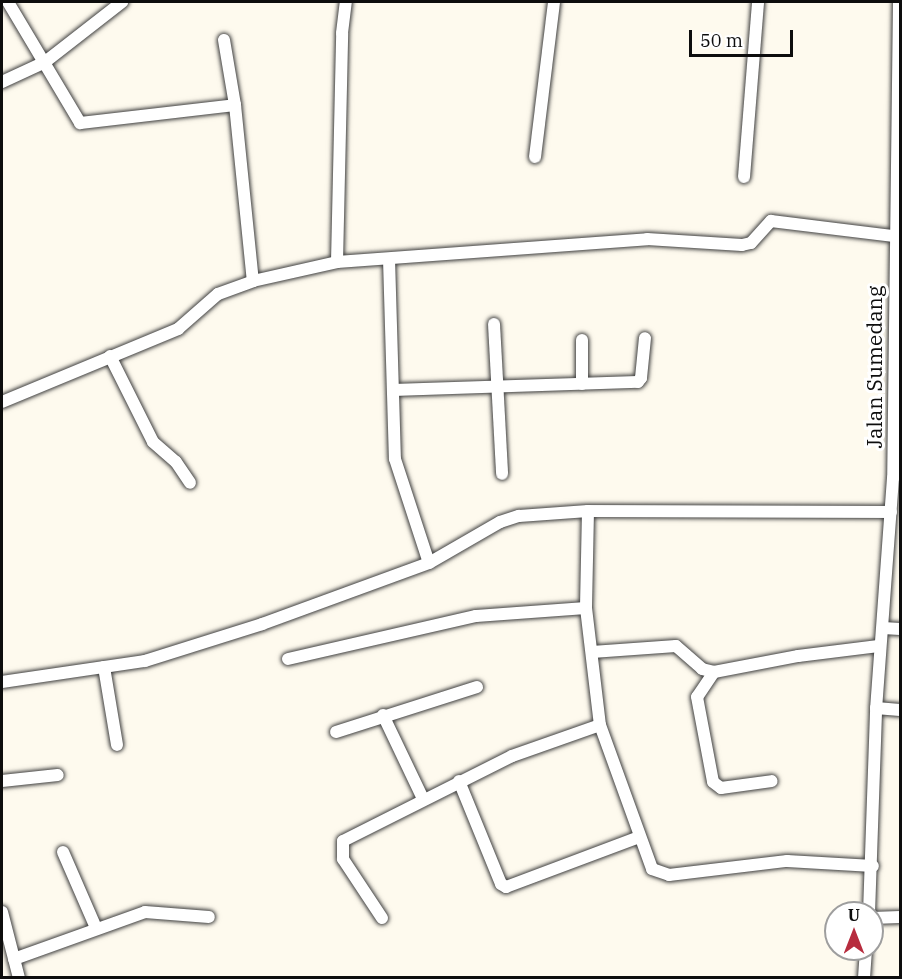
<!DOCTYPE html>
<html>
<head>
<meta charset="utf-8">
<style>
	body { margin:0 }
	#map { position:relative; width:902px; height:979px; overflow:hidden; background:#fefaee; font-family:"IBM Plex Serif",serif }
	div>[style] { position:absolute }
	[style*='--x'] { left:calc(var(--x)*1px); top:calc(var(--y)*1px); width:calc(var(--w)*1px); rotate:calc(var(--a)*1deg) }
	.roads { filter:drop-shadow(0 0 2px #404040) drop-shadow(0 0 2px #404040) }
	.street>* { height:12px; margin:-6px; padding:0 6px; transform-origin:6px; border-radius:6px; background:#fff }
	span { translate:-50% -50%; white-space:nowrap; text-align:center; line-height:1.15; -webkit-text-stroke:6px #fff; paint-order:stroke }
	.street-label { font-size:21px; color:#0d0d0d }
	.frame { position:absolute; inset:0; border:3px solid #0d0d0d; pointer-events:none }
	.north { position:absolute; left:824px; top:901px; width:60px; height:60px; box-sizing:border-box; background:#fff; border:2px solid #9e9e9e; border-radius:50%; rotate:0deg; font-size:16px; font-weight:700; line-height:24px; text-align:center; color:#0d0d0d }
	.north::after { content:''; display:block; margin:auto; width:21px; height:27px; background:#b72c3e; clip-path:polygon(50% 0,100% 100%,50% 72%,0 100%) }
	.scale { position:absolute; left:689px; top:30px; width:104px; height:27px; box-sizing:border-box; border:3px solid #0d0d0d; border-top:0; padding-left:8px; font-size:18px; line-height:21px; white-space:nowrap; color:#0d0d0d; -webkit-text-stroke:4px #fff; paint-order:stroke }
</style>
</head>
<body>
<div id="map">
	<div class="roads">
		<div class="street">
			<div style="--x:8;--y:2;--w:141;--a:59.2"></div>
			<div style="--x:80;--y:123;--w:156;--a:-6.6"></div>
			<div style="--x:235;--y:105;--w:177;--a:84.2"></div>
			<div style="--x:899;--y:2;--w:476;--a:90.7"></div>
			<div style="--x:893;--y:478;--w:231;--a:94.2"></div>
			<div style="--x:876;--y:708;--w:24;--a:5"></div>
			<div style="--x:224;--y:40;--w:66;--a:80.4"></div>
			<div style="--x:2;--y:82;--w:47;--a:-24.9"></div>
			<div style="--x:45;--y:62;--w:98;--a:-37.9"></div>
			<div style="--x:535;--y:157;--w:156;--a:-83"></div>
			<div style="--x:744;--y:177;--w:176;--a:-85.4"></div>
			<div style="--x:389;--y:259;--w:200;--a:88.3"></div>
			<div style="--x:395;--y:459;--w:109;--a:71.9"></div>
			<div style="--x:337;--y:262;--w:229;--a:-88.7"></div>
			<div style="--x:342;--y:33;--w:31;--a:-83"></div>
			<div style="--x:494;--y:324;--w:150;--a:86.9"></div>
			<div style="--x:582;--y:340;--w:44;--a:90"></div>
			<div style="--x:110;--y:356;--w:96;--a:63.4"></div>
			<div style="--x:153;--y:442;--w:30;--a:41"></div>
			<div style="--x:176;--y:462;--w:25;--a:56"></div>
			<div style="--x:393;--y:390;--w:245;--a:-1.9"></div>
			<div style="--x:638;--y:382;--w:5;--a:-53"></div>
			<div style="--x:641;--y:378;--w:40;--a:-84.3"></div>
			<div style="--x:2;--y:402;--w:191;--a:-22.5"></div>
			<div style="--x:178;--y:329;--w:53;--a:-41.2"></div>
			<div style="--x:218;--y:294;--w:37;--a:-20"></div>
			<div style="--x:253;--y:281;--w:86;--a:-12.7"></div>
			<div style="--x:337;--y:262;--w:311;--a:-4.2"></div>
			<div style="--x:647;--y:239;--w:95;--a:3.6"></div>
			<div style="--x:742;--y:245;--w:9;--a:-13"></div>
			<div style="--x:751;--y:243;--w:30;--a:-48"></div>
			<div style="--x:771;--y:221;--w:124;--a:7"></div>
			<div style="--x:588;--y:511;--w:97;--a:91.2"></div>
			<div style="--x:586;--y:608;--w:118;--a:83.2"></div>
			<div style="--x:600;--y:725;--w:153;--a:70.1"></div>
			<div style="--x:652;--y:869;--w:18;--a:19"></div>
			<div style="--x:669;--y:875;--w:119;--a:-6.8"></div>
			<div style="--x:787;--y:861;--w:86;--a:3.3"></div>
			<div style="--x:883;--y:628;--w:17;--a:3"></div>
			<div style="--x:592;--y:652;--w:84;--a:-4.1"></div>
			<div style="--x:676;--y:646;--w:35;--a:41"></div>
			<div style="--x:702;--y:669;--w:12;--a:14"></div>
			<div style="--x:714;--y:672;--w:86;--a:-10.8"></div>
			<div style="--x:798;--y:656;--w:81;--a:-7.1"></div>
			<div style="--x:288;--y:659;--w:193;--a:-12.9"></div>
			<div style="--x:476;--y:616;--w:110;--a:-4.2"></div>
			<div style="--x:104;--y:667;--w:79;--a:80.5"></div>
			<div style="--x:714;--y:672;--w:30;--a:124"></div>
			<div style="--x:697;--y:697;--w:86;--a:79.3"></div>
			<div style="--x:713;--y:782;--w:10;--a:37"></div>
			<div style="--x:721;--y:788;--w:51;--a:-7.8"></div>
			<div style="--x:2;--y:682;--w:145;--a:-8.4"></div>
			<div style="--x:145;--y:661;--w:123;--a:-17.5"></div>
			<div style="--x:262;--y:624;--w:178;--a:-20.1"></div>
			<div style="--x:429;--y:563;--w:82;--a:-30"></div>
			<div style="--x:500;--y:522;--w:20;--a:-18"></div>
			<div style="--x:519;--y:516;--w:69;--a:-4.1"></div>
			<div style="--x:588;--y:511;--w:303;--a:0.2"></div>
			<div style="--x:383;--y:715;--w:93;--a:64.5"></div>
			<div style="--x:336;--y:732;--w:148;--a:-17.7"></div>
			<div style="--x:2;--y:781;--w:56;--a:-6.1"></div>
			<div style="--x:459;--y:781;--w:111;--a:67.8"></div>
			<div style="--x:501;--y:884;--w:6;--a:31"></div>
			<div style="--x:506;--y:887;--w:142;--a:-20.6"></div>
			<div style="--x:63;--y:852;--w:83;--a:66.5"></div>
			<div style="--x:2;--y:912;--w:68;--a:75.6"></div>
			<div style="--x:869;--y:913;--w:205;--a:-88"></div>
			<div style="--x:382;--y:918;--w:71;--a:-123.5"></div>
			<div style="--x:343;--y:859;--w:18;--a:-90"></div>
			<div style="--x:343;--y:841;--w:189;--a:-26.7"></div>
			<div style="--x:512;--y:756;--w:93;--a:-19.4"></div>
			<div style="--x:872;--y:918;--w:28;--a:-2"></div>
			<div style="--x:14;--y:959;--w:139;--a:-19.7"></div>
			<div style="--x:145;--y:912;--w:64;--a:4.5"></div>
			<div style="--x:864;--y:978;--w:29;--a:-86"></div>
		</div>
	</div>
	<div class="street-label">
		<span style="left:874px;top:367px;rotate:-90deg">Jalan Sumedang</span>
	</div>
	<div class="frame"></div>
	<div class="north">U</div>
	<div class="scale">50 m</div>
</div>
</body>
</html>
